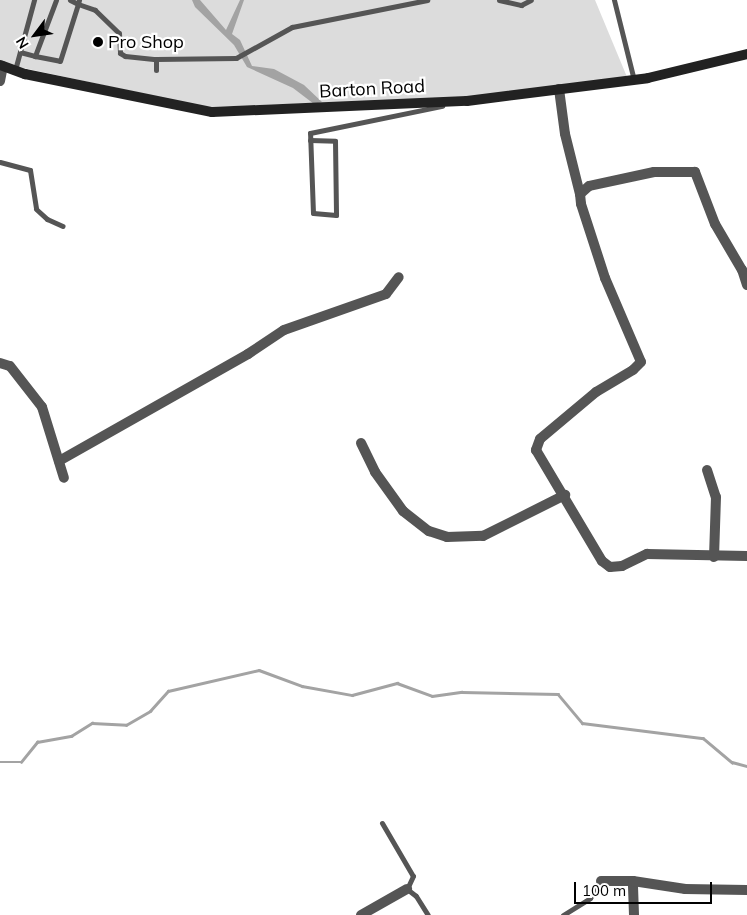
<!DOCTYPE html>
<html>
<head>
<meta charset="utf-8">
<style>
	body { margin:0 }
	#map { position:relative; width:747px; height:915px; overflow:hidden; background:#fff; font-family:Mulish,sans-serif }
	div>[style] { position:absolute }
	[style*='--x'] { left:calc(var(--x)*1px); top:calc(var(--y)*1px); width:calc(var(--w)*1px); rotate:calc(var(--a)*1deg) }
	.green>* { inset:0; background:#dcdcdc }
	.water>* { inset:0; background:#a3a3a3 }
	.stream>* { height:2.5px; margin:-1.25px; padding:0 1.25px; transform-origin:1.25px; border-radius:1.25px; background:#a3a3a3 }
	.lane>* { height:5px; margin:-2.5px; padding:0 2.5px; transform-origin:2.5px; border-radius:2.5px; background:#555 }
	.street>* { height:10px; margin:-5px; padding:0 5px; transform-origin:5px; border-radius:5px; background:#555 }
	.secondary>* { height:10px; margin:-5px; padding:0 5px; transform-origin:5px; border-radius:5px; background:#222 }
	.dots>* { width:14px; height:14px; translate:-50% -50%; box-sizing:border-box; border:2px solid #fff; border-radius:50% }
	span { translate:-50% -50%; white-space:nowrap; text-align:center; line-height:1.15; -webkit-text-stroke:4.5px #fff; paint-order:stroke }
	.poi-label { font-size:18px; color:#000 }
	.left { translate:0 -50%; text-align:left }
	.street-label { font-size:18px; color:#000 }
	.north { position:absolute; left:10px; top:10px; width:50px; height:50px; -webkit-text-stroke:4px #fff; paint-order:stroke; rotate:239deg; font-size:14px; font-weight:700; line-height:20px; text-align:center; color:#000 }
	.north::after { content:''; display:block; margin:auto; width:18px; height:22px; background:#000; clip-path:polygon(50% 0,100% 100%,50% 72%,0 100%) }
	.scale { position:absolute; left:574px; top:882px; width:138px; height:22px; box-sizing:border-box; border:2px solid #000; border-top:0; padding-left:6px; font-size:15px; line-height:18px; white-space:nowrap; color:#000; -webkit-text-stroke:4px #fff; paint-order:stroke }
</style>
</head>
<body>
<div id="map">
	<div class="green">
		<div style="clip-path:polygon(0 0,595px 0,627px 77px,468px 98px,206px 107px,0 63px)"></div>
	</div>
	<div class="water">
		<div style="clip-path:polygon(192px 0,200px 0,226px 30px,240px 0,244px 0,232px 34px,240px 40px,252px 66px,274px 69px,304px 85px,322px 102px,314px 104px,293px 88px,247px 67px,234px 45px,195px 7px)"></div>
	</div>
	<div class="stream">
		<div style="--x:0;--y:762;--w:21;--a:0"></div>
		<div style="--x:21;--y:762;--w:26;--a:-51"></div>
		<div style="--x:37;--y:742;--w:35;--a:-10"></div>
		<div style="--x:71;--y:736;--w:25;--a:-32"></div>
		<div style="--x:92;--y:723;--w:34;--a:3"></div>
		<div style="--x:126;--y:725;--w:28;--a:-30"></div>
		<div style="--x:150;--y:711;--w:27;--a:-48"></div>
		<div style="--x:168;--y:691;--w:93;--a:-13"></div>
		<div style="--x:259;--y:670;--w:46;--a:20.4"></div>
		<div style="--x:302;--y:686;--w:51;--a:10.2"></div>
		<div style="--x:352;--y:695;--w:47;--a:-14.9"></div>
		<div style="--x:397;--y:683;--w:37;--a:20"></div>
		<div style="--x:432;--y:696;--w:30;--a:-8"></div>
		<div style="--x:462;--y:692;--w:96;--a:1.2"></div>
		<div style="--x:558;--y:694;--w:38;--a:50"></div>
		<div style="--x:582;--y:723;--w:122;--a:7.1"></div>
		<div style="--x:703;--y:738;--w:38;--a:40"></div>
		<div style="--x:732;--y:762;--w:16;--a:15"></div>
	</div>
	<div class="lane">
		<div style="--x:56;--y:0;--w:60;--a:110.6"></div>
		<div style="--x:35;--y:56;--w:25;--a:11"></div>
		<div style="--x:60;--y:61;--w:60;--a:-72.5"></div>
		<div style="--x:78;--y:4;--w:9;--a:-153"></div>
		<div style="--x:79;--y:0;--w:4;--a:104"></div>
		<div style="--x:78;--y:4;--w:18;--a:19"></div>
		<div style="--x:95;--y:10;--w:33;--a:44"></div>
		<div style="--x:119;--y:33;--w:20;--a:87"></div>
		<div style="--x:120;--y:53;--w:6;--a:31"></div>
		<div style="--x:125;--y:56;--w:31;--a:6"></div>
		<div style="--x:156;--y:59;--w:80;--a:-0.7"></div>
		<div style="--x:236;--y:58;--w:64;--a:-29"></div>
		<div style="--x:292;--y:27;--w:138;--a:-11.3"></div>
		<div style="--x:499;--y:0;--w:23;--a:13"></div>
		<div style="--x:521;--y:5;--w:11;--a:-27"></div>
		<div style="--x:614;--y:0;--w:82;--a:76"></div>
		<div style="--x:20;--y:52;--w:16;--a:15"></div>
		<div style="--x:156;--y:59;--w:11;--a:90"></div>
		<div style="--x:15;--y:70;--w:73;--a:-74.8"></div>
		<div style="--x:310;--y:140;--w:25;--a:2"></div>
		<div style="--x:335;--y:141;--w:74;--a:89.2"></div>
		<div style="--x:336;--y:215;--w:23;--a:-175"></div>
		<div style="--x:313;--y:213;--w:80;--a:-92.1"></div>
		<div style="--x:310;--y:133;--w:135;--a:-11.6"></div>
		<div style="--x:0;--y:162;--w:31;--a:15"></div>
		<div style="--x:30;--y:170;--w:39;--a:81"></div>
		<div style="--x:36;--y:209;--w:15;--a:42"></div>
		<div style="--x:47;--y:219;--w:17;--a:24"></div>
		<div style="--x:382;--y:823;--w:61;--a:59.7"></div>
		<div style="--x:413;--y:876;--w:14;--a:115"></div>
		<div style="--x:407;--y:889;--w:11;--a:38"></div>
		<div style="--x:416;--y:896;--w:22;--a:58"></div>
		<div style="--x:563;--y:915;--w:32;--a:-32"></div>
		<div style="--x:590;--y:898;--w:20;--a:-57"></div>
	</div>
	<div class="street">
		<div style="--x:0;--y:81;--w:15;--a:-79"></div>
		<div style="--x:559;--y:89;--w:45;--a:82.4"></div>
		<div style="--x:565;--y:134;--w:62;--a:76"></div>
		<div style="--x:747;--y:285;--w:16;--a:-108"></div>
		<div style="--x:742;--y:270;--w:53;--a:-120.4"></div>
		<div style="--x:715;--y:224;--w:56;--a:-111"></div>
		<div style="--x:695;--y:172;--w:41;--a:180"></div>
		<div style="--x:654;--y:172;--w:66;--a:167.8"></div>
		<div style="--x:589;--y:186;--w:12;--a:138"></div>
		<div style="--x:580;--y:194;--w:10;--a:84"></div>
		<div style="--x:581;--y:204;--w:78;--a:72"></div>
		<div style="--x:605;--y:278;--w:91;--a:66.8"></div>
		<div style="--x:641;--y:362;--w:11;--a:135"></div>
		<div style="--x:633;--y:370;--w:43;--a:149.3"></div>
		<div style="--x:596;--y:392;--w:73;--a:140"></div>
		<div style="--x:540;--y:439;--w:12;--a:110"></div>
		<div style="--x:536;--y:450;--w:129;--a:59.3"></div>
		<div style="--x:602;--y:561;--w:10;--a:37"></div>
		<div style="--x:610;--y:567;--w:12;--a:-5"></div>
		<div style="--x:622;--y:566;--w:28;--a:-26"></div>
		<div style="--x:647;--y:554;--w:100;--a:1.1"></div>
		<div style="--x:0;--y:363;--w:10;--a:17"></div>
		<div style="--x:10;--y:366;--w:52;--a:52"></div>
		<div style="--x:42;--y:407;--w:74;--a:72.8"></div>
		<div style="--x:361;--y:443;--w:32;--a:64"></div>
		<div style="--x:375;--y:472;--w:48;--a:54.3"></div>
		<div style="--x:403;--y:511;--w:33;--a:38"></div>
		<div style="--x:429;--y:531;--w:19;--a:18"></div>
		<div style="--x:447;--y:537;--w:36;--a:-2"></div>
		<div style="--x:483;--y:536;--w:92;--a:-26.6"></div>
		<div style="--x:59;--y:461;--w:217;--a:-29.5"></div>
		<div style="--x:248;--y:354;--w:43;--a:-33.7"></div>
		<div style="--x:284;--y:330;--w:108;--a:-19.4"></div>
		<div style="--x:386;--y:294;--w:21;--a:-53"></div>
		<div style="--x:707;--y:470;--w:28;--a:72"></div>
		<div style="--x:716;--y:497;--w:60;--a:91.9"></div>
		<div style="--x:601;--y:881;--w:32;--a:0"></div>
		<div style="--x:361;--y:915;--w:53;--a:-29.5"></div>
		<div style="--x:634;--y:915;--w:34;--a:-92"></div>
		<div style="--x:633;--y:881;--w:53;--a:8.7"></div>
		<div style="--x:685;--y:889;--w:62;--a:0.9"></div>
	</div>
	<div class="secondary">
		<div style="--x:0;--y:65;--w:27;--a:20"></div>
		<div style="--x:25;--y:74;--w:191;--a:11.5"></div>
		<div style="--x:212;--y:112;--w:255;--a:-2.5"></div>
		<div style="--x:467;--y:101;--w:182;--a:-7.2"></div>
		<div style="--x:648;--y:78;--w:102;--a:-13.6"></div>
	</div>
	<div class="dots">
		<div style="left:98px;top:42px;background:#000"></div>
	</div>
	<div class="poi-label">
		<span class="left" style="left:108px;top:42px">Pro Shop</span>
	</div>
	<div class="street-label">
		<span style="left:372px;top:89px;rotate:-3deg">Barton Road</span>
	</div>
	<div class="north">N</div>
	<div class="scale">100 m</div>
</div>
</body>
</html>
